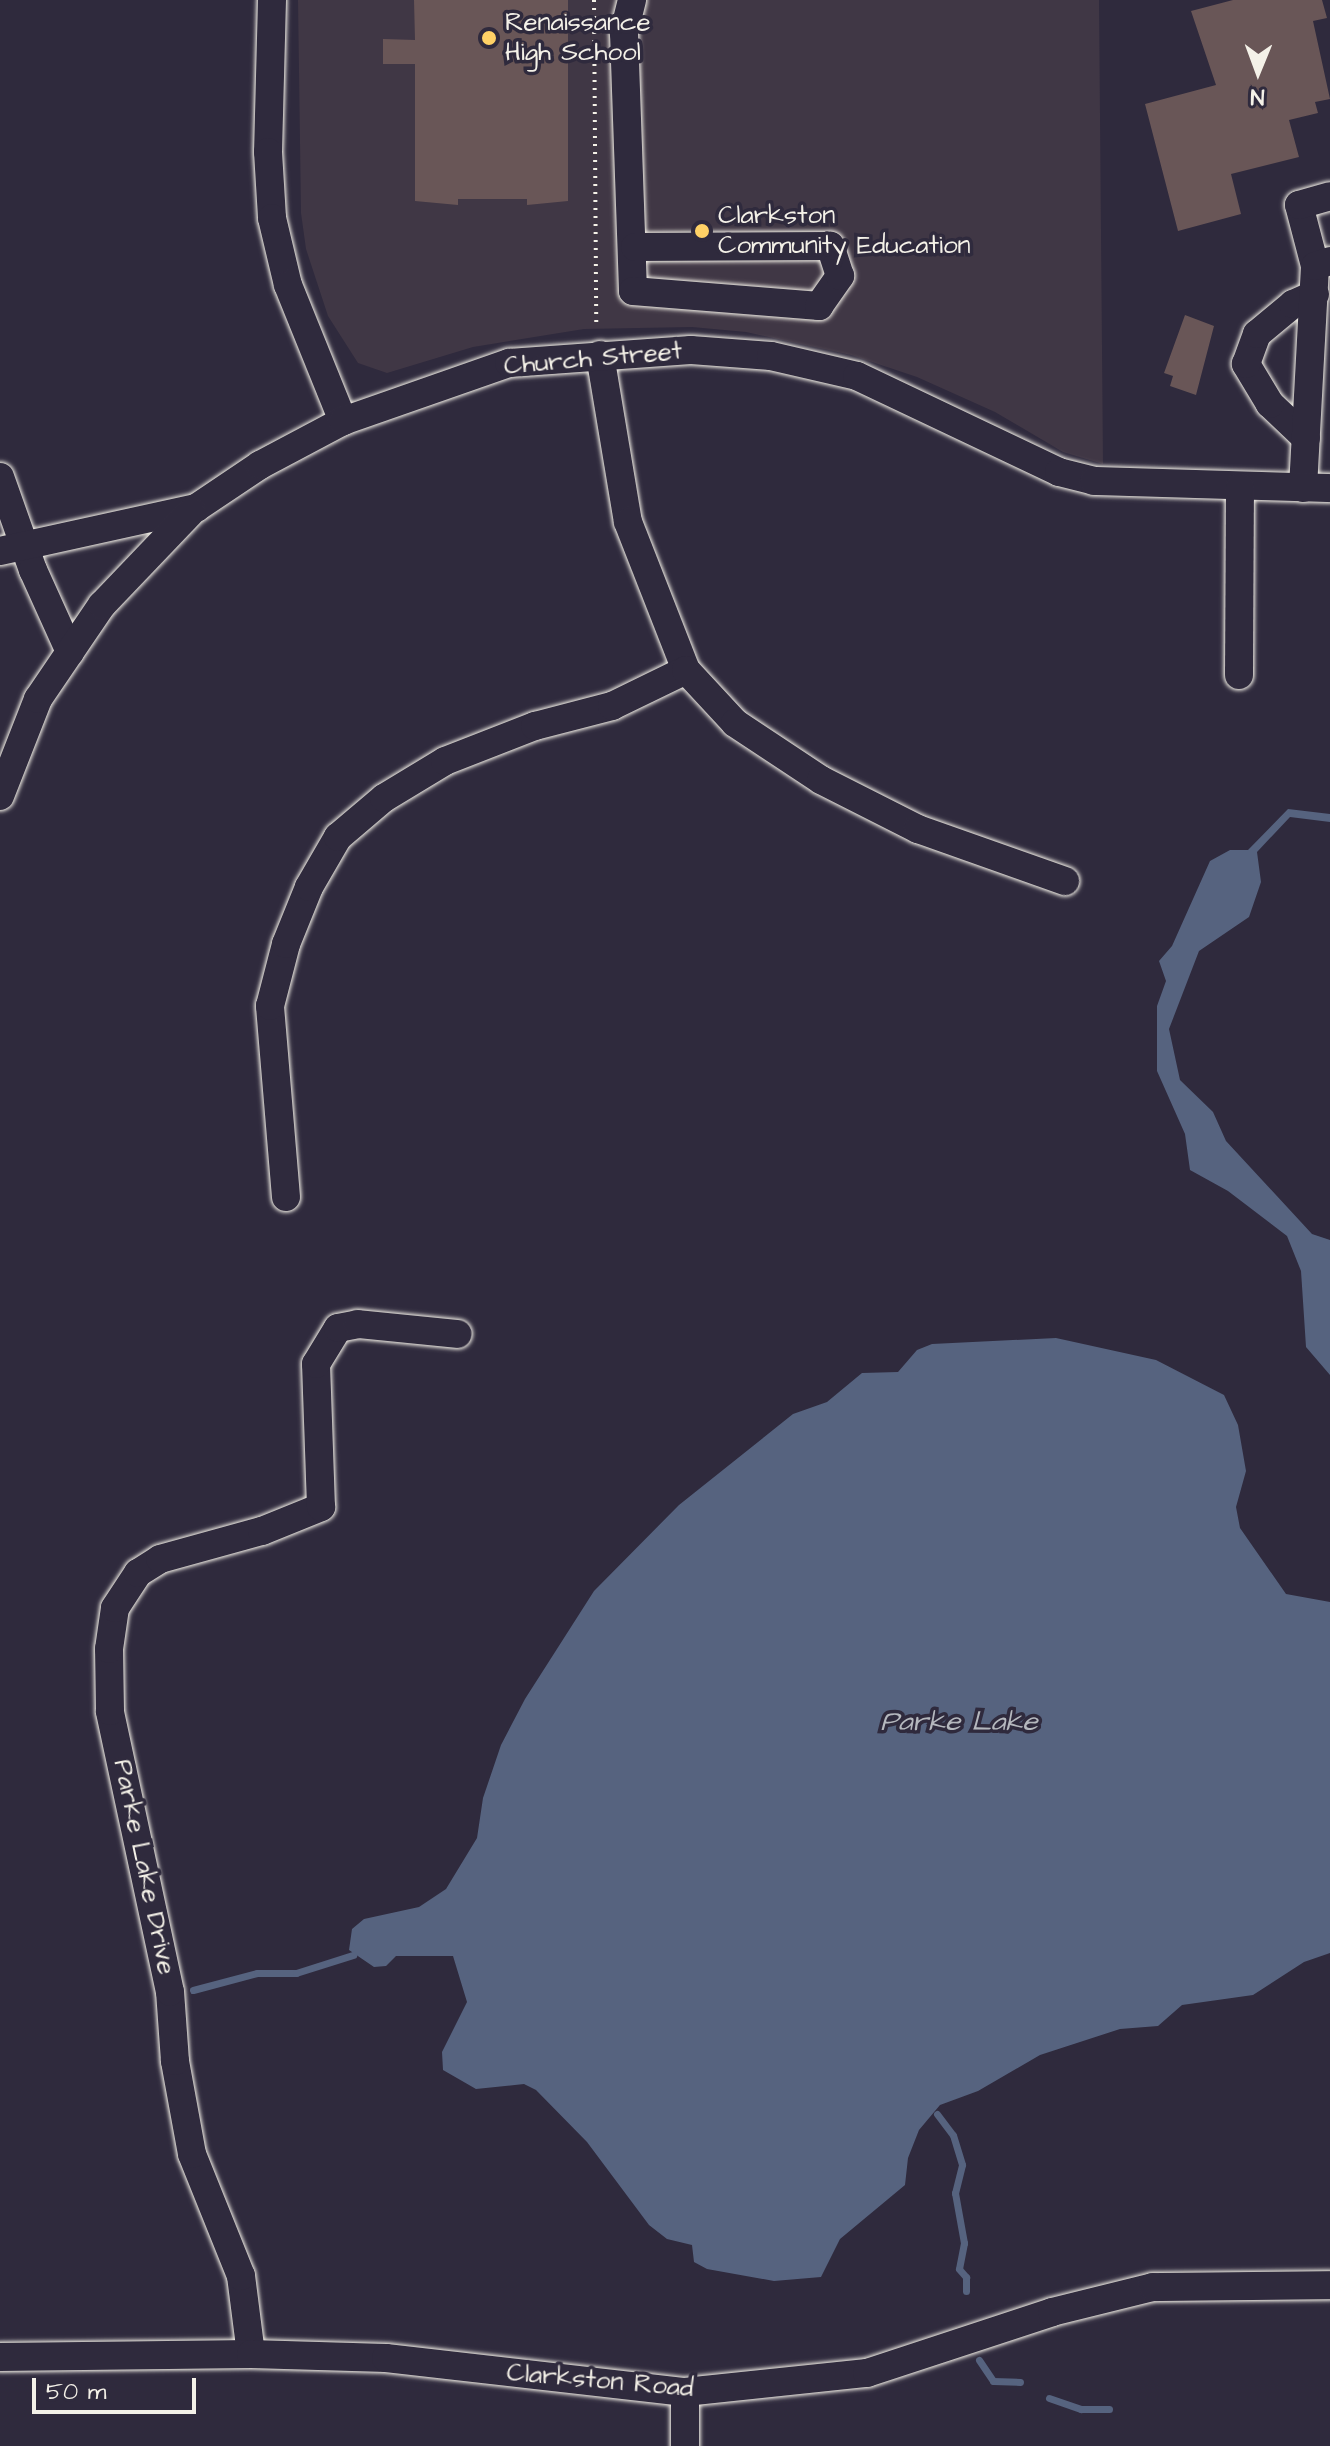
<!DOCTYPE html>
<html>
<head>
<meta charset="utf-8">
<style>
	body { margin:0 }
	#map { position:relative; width:1330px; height:2446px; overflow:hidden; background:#2f2a3d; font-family:"Architects Daughter",sans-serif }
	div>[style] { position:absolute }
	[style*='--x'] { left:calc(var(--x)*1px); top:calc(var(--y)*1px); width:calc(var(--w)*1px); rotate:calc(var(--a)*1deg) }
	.built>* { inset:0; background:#403745 }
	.water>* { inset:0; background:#56637f }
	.stream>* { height:7px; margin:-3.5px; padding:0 3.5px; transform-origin:3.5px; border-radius:3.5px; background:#56637f }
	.building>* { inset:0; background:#695657 }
	.path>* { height:4px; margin-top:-2px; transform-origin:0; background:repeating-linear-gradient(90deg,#f4f1e8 0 2px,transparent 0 8px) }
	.roads { filter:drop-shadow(0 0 2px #f4f1e8) drop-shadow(0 0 2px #f4f1e8) }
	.minor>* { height:28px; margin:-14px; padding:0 14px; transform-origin:14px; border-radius:14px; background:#2f2a3d }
	.dots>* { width:22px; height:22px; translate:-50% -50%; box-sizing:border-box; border:4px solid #2f2a3d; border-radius:50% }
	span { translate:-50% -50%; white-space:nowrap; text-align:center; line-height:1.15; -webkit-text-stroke:7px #2f2a3d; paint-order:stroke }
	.poi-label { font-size:26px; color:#f4f1e8 }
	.left { translate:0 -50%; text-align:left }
	.street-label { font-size:26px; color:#f4f1e8 }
	.water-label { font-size:28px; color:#b5b8be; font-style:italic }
	.north { position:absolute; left:1218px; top:32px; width:80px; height:80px; -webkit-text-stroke:6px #2f2a3d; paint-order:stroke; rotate:181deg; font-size:22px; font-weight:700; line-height:32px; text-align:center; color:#f4f1e8 }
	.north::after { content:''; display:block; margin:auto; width:28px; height:36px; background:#f4f1e8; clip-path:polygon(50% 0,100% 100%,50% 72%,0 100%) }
	.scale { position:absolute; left:32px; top:2378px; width:164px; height:36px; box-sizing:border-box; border:4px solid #f4f1e8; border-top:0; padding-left:10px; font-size:24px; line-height:28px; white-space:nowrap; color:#f4f1e8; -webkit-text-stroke:6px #2f2a3d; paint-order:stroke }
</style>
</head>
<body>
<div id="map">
	<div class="built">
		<div style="clip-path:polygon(298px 0,1099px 0,1103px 464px,1063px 452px,995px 412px,917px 377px,851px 355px,746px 332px,692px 327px,584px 329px,473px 347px,387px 373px,358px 363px,328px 316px,306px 249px,301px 213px)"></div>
	</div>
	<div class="water">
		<div style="clip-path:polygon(1288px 809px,1330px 814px,1330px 822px,1290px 817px,1257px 852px,1261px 882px,1249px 917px,1199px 951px,1169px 1029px,1180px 1080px,1213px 1112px,1226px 1141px,1312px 1234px,1330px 1240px,1330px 1375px,1306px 1347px,1301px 1271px,1287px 1236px,1228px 1191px,1190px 1170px,1185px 1134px,1157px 1071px,1157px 1006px,1166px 981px,1159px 961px,1172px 946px,1210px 861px,1230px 850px,1248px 850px)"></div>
		<div style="clip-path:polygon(1056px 1338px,1156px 1360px,1224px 1395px,1238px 1425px,1246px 1471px,1236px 1507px,1240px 1528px,1286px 1594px,1330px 1602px,1330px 1953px,1304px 1962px,1253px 1995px,1182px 2005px,1158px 2026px,1120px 2029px,1040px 2055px,978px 2091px,940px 2105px,919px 2130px,908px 2158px,905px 2185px,840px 2239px,821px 2277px,774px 2281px,707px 2269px,694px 2262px,692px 2245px,667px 2239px,649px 2225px,587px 2142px,536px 2090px,524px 2084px,476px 2089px,443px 2070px,442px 2052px,467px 2002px,453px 1956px,396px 1956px,386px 1966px,374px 1967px,349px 1950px,352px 1929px,364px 1919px,419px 1907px,446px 1889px,477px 1838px,483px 1798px,501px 1745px,525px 1699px,594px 1591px,679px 1505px,793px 1414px,827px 1402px,862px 1373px,898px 1372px,917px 1350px,932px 1344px)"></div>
	</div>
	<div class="stream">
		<div style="--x:193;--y:1990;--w:66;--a:-14.9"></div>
		<div style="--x:257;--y:1973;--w:39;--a:0"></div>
		<div style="--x:296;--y:1973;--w:60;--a:-17.5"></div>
		<div style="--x:937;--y:2114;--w:26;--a:53"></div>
		<div style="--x:953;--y:2135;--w:31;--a:73"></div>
		<div style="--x:962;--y:2165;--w:29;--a:104"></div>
		<div style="--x:955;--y:2193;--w:51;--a:79.8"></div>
		<div style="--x:964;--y:2243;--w:26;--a:101"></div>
		<div style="--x:959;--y:2269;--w:11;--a:49"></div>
		<div style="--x:966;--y:2277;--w:14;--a:90"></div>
		<div style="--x:979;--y:2360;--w:25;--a:56"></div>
		<div style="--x:993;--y:2381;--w:27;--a:2"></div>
		<div style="--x:1049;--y:2398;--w:34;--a:19"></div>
		<div style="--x:1081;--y:2409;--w:28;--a:0"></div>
	</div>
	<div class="building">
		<div style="clip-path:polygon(414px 0,568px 0,568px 201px,527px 205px,527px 199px,458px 199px,458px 205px,415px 201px,415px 64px,383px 64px,383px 39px,415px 40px)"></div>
		<div style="clip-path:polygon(1233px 0,1322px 0,1327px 18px,1313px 21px,1330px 99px,1315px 102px,1318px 113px,1289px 120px,1299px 157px,1231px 174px,1241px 214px,1178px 231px,1145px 104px,1216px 85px,1191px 11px)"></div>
		<div style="clip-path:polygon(1185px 315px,1214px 326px,1196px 395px,1170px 386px,1173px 376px,1164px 373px)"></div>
	</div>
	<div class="path">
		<div style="--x:594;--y:0;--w:324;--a:89.6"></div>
	</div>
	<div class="roads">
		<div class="minor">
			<div style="--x:272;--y:0;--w:152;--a:91.5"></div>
			<div style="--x:268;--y:152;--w:66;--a:86.5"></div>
			<div style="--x:272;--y:218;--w:69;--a:76.6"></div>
			<div style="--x:288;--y:285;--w:147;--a:68"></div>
			<div style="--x:632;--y:0;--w:34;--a:104"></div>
			<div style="--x:624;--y:33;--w:258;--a:88"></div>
			<div style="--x:633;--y:291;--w:187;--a:4.6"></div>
			<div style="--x:819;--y:306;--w:37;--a:-55"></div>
			<div style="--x:840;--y:276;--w:32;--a:-108"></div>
			<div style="--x:830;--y:246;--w:195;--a:179.7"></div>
			<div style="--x:1315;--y:266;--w:63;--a:-104.7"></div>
			<div style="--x:1299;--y:205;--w:32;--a:-16"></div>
			<div style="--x:600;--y:355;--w:169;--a:80.5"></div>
			<div style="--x:628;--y:522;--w:159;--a:68.6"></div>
			<div style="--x:1306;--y:438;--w:50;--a:-136.6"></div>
			<div style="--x:1270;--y:404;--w:47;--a:-121"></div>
			<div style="--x:1246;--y:364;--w:32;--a:-70"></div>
			<div style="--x:1257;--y:334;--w:47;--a:-39.8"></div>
			<div style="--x:1293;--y:304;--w:24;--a:-24"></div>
			<div style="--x:0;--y:477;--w:99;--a:70.5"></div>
			<div style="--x:33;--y:570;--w:90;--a:65.7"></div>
			<div style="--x:1303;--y:488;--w:222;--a:-86.9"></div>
			<div style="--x:1315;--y:266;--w:16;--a:-18"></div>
			<div style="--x:0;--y:551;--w:201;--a:-12.4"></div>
			<div style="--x:196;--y:508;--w:77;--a:-33.9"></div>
			<div style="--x:260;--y:465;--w:94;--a:-27.9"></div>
			<div style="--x:343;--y:421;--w:176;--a:-19.3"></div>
			<div style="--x:509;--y:363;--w:182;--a:-4.1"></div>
			<div style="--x:691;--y:350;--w:80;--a:4.3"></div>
			<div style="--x:771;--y:356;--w:88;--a:13.1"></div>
			<div style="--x:857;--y:376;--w:224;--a:25.4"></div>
			<div style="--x:1059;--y:472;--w:36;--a:14"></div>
			<div style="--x:1094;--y:481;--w:236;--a:1.7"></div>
			<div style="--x:1239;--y:675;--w:188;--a:-89.7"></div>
			<div style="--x:0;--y:796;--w:104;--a:-68.6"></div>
			<div style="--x:38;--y:699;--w:114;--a:-55.8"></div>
			<div style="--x:102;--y:605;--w:129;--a:-46.3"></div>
			<div style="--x:286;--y:1197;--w:192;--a:-94.8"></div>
			<div style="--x:270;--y:1006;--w:64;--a:-75.5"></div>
			<div style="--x:286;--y:944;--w:61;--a:-68"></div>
			<div style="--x:309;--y:887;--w:58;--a:-59.9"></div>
			<div style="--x:338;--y:837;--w:60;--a:-40.3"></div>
			<div style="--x:384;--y:798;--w:71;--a:-31.2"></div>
			<div style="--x:445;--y:761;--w:97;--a:-21.3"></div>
			<div style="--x:535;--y:726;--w:80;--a:-14.6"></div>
			<div style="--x:612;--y:706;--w:82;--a:-25.9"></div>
			<div style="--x:686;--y:670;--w:72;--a:47.2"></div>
			<div style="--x:735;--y:723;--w:103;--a:33.5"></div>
			<div style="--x:821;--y:780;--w:109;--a:26.8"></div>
			<div style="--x:918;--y:829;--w:156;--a:19.5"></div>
			<div style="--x:251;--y:2354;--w:79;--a:-97.3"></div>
			<div style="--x:241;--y:2276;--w:131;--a:-111.9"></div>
			<div style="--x:192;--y:2154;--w:95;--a:-100.4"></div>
			<div style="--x:175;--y:2061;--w:69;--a:-94.1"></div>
			<div style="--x:170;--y:1992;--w:287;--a:-102.1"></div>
			<div style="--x:110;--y:1711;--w:62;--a:-90.9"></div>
			<div style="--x:109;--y:1649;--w:41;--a:-81.7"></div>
			<div style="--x:115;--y:1608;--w:42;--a:-56.7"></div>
			<div style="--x:138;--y:1573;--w:26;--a:-32"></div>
			<div style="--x:160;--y:1559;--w:106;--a:-15.4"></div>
			<div style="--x:262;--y:1531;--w:64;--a:-22.1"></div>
			<div style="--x:321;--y:1507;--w:143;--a:-92"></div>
			<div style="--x:316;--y:1364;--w:42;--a:-58.6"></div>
			<div style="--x:338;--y:1328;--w:20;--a:-11"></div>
			<div style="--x:358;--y:1324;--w:100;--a:5.7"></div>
			<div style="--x:0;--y:2357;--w:251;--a:-0.7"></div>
			<div style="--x:251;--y:2354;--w:135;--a:1.7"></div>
			<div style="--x:386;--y:2358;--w:301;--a:6.5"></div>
			<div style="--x:685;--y:2392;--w:183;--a:-6"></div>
			<div style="--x:867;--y:2373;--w:195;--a:-18.2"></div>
			<div style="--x:1052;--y:2312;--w:104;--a:-13.9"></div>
			<div style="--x:1153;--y:2287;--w:177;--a:-0.6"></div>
			<div style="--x:685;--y:2392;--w:54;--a:90"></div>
		</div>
	</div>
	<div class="dots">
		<div style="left:489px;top:38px;background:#ffd166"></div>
		<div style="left:702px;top:231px;background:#ffd166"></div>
	</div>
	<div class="poi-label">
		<span class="left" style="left:505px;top:38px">Renaissance<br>High School</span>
		<span class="left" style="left:718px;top:231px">Clarkston<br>Community Education</span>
	</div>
	<div class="street-label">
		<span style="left:593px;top:359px;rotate:-5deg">Church Street</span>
		<span style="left:144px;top:1867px;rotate:78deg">Parke Lake Drive</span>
		<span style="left:600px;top:2381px;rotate:5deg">Clarkston Road</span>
	</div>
	<div class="water-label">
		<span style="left:959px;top:1722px">Parke Lake</span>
	</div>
	<div class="north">N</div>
	<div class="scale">50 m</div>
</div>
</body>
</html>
